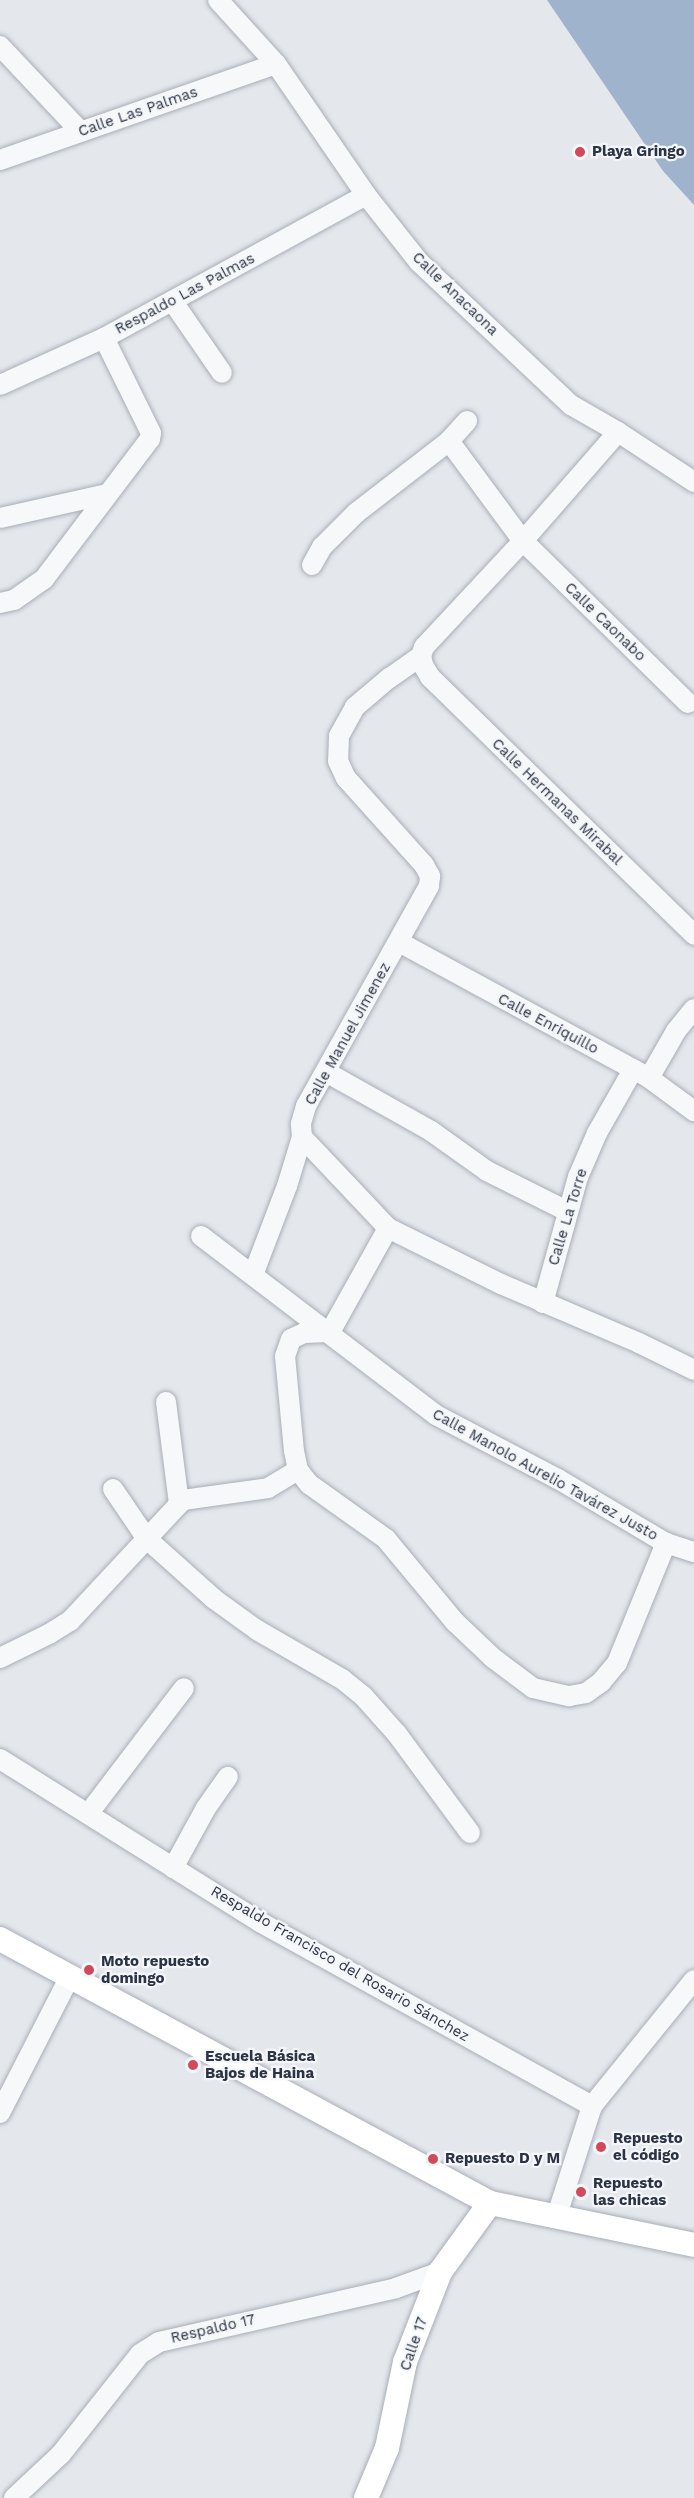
<!DOCTYPE html>
<html>
<head>
<meta charset="utf-8">
<style>
	body { margin:0 }
	#map { position:relative; width:694px; height:2498px; overflow:hidden; background:#e4e7ec; font-family:"Work Sans",sans-serif }
	div>[style] { position:absolute }
	[style*='--x'] { left:calc(var(--x)*1px); top:calc(var(--y)*1px); width:calc(var(--w)*1px); rotate:calc(var(--a)*1deg) }
	.water>* { inset:0; background:#9fb4cc }
	.roads { filter:drop-shadow(0 0 2px #a9aeb7) drop-shadow(0 0 2px #a9aeb7) }
	.minor>* { height:20px; margin:-10px; padding:0 10px; transform-origin:10px; border-radius:10px; background:#f7f8fa }
	.major>* { height:24px; margin:-12px; padding:0 12px; transform-origin:12px; border-radius:12px; background:#fff }
	.dots>* { width:16px; height:16px; translate:-50% -50%; box-sizing:border-box; border:3px solid #f4f6f9; border-radius:50% }
	span { translate:-50% -50%; white-space:nowrap; text-align:center; line-height:1.15; -webkit-text-stroke:4.5px #f4f6f9; paint-order:stroke }
	.street-label { font-size:15px; color:#2b3445 }
	.poi-label { font-size:15px; color:#2b3445; font-weight:700 }
	.left { translate:0 -50%; text-align:left }
</style>
</head>
<body>
<div id="map">
	<div class="water">
		<div style="clip-path:polygon(547px 0,694px 0,694px 205px,663px 171px)"></div>
	</div>
	<div class="roads">
		<div class="minor">
			<div style="--x:218;--y:0;--w:86;--a:47.8"></div>
			<div style="--x:276;--y:64;--w:159;--a:55.5"></div>
			<div style="--x:366;--y:195;--w:85;--a:51.7"></div>
			<div style="--x:419;--y:262;--w:209;--a:43.3"></div>
			<div style="--x:571;--y:405;--w:54;--a:29.9"></div>
			<div style="--x:618;--y:432;--w:91;--a:33.3"></div>
			<div style="--x:0;--y:46;--w:118;--a:46.7"></div>
			<div style="--x:0;--y:160;--w:292;--a:-19.2"></div>
			<div style="--x:173;--y:302;--w:86;--a:55.4"></div>
			<div style="--x:0;--y:385;--w:114;--a:-24.3"></div>
			<div style="--x:104;--y:338;--w:298;--a:-28.6"></div>
			<div style="--x:618;--y:432;--w:145;--a:131.1"></div>
			<div style="--x:523;--y:541;--w:145;--a:133"></div>
			<div style="--x:424;--y:647;--w:9;--a:108"></div>
			<div style="--x:421;--y:656;--w:9;--a:77"></div>
			<div style="--x:423;--y:665;--w:14;--a:60"></div>
			<div style="--x:430;--y:677;--w:369;--a:44.3"></div>
			<div style="--x:449;--y:441;--w:124;--a:53.5"></div>
			<div style="--x:523;--y:541;--w:231;--a:44.5"></div>
			<div style="--x:0;--y:518;--w:110;--a:-12.6"></div>
			<div style="--x:312;--y:565;--w:21;--a:-61"></div>
			<div style="--x:322;--y:547;--w:48;--a:-45"></div>
			<div style="--x:356;--y:513;--w:118;--a:-37.7"></div>
			<div style="--x:449;--y:441;--w:27;--a:-48"></div>
			<div style="--x:0;--y:603;--w:14;--a:-12"></div>
			<div style="--x:14;--y:600;--w:37;--a:-35"></div>
			<div style="--x:44;--y:579;--w:176;--a:-52.9"></div>
			<div style="--x:150;--y:439;--w:6;--a:-81"></div>
			<div style="--x:151;--y:433;--w:106;--a:-116.3"></div>
			<div style="--x:421;--y:656;--w:39;--a:145"></div>
			<div style="--x:389;--y:678;--w:45;--a:139.5"></div>
			<div style="--x:355;--y:707;--w:33;--a:119"></div>
			<div style="--x:339;--y:736;--w:25;--a:92"></div>
			<div style="--x:338;--y:761;--w:19;--a:65"></div>
			<div style="--x:346;--y:778;--w:117;--a:48.1"></div>
			<div style="--x:424;--y:865;--w:13;--a:61"></div>
			<div style="--x:430;--y:876;--w:10;--a:96"></div>
			<div style="--x:429;--y:886;--w:252;--a:119.2"></div>
			<div style="--x:306;--y:1106;--w:19;--a:106"></div>
			<div style="--x:301;--y:1124;--w:13;--a:86"></div>
			<div style="--x:302;--y:1137;--w:125;--a:46.6"></div>
			<div style="--x:388;--y:1228;--w:126;--a:26.4"></div>
			<div style="--x:501;--y:1284;--w:150;--a:23.1"></div>
			<div style="--x:639;--y:1343;--w:61;--a:26.1"></div>
			<div style="--x:399;--y:942;--w:285;--a:28.5"></div>
			<div style="--x:649;--y:1078;--w:56;--a:36.3"></div>
			<div style="--x:326;--y:1072;--w:120;--a:29.3"></div>
			<div style="--x:431;--y:1131;--w:69;--a:35.5"></div>
			<div style="--x:487;--y:1171;--w:89;--a:26.6"></div>
			<div style="--x:649;--y:1078;--w:54;--a:-60.1"></div>
			<div style="--x:676;--y:1031;--w:28;--a:-51"></div>
			<div style="--x:388;--y:1228;--w:119;--a:119.1"></div>
			<div style="--x:330;--y:1332;--w:26;--a:178"></div>
			<div style="--x:304;--y:1333;--w:14;--a:155"></div>
			<div style="--x:291;--y:1339;--w:18;--a:109"></div>
			<div style="--x:285;--y:1356;--w:95;--a:84.6"></div>
			<div style="--x:294;--y:1451;--w:19;--a:78"></div>
			<div style="--x:298;--y:1470;--w:18;--a:52"></div>
			<div style="--x:309;--y:1484;--w:95;--a:35.5"></div>
			<div style="--x:386;--y:1539;--w:108;--a:50.3"></div>
			<div style="--x:455;--y:1622;--w:52;--a:43.5"></div>
			<div style="--x:493;--y:1658;--w:50;--a:36.9"></div>
			<div style="--x:533;--y:1688;--w:37;--a:13"></div>
			<div style="--x:569;--y:1696;--w:17;--a:-10"></div>
			<div style="--x:586;--y:1693;--w:19;--a:-36"></div>
			<div style="--x:601;--y:1682;--w:25;--a:-50"></div>
			<div style="--x:617;--y:1663;--w:130;--a:-67.8"></div>
			<div style="--x:201;--y:1236;--w:295;--a:37.3"></div>
			<div style="--x:436;--y:1415;--w:138;--a:27.7"></div>
			<div style="--x:558;--y:1479;--w:126;--a:30.7"></div>
			<div style="--x:666;--y:1543;--w:29;--a:18"></div>
			<div style="--x:253;--y:1275;--w:95;--a:-69.1"></div>
			<div style="--x:287;--y:1186;--w:51;--a:-73"></div>
			<div style="--x:543;--y:1303;--w:131;--a:-74.5"></div>
			<div style="--x:578;--y:1177;--w:48;--a:-66.6"></div>
			<div style="--x:597;--y:1133;--w:73;--a:-60.3"></div>
			<div style="--x:166;--y:1402;--w:103;--a:82.7"></div>
			<div style="--x:113;--y:1489;--w:60;--a:55.8"></div>
			<div style="--x:147;--y:1539;--w:90;--a:41.8"></div>
			<div style="--x:214;--y:1599;--w:53;--a:35.8"></div>
			<div style="--x:257;--y:1630;--w:98;--a:30"></div>
			<div style="--x:342;--y:1679;--w:28;--a:39"></div>
			<div style="--x:364;--y:1697;--w:50;--a:48.3"></div>
			<div style="--x:397;--y:1734;--w:123;--a:53.6"></div>
			<div style="--x:0;--y:1658;--w:55;--a:-26.1"></div>
			<div style="--x:49;--y:1634;--w:25;--a:-32"></div>
			<div style="--x:70;--y:1621;--w:166;--a:-47"></div>
			<div style="--x:183;--y:1500;--w:86;--a:-8"></div>
			<div style="--x:268;--y:1488;--w:35;--a:-31"></div>
			<div style="--x:0;--y:1759;--w:307;--a:32.1"></div>
			<div style="--x:260;--y:1922;--w:380;--a:29"></div>
			<div style="--x:88;--y:1814;--w:158;--a:-52.7"></div>
			<div style="--x:173;--y:1868;--w:68;--a:-61.2"></div>
			<div style="--x:206;--y:1808;--w:38;--a:-55"></div>
			<div style="--x:0;--y:2113;--w:152;--a:-62.9"></div>
			<div style="--x:557;--y:2215;--w:114;--a:-72.2"></div>
			<div style="--x:592;--y:2106;--w:162;--a:-51"></div>
			<div style="--x:14;--y:2498;--w:64;--a:-43.1"></div>
			<div style="--x:61;--y:2454;--w:127;--a:-51.7"></div>
			<div style="--x:140;--y:2354;--w:22;--a:-32"></div>
			<div style="--x:159;--y:2342;--w:243;--a:-12.8"></div>
			<div style="--x:396;--y:2288;--w:47;--a:-20"></div>
		</div>
		<div class="major">
			<div style="--x:0;--y:1939;--w:557;--a:28.31"></div>
			<div style="--x:490;--y:2203;--w:208;--a:11.6"></div>
			<div style="--x:366;--y:2498;--w:54;--a:-67.2"></div>
			<div style="--x:387;--y:2448;--w:88;--a:-78.2"></div>
			<div style="--x:405;--y:2362;--w:97;--a:-68.7"></div>
			<div style="--x:440;--y:2272;--w:85;--a:-54.1"></div>
		</div>
	</div>
	<div class="dots">
		<div style="left:580px;top:152px;background:#d1495b"></div>
		<div style="left:89px;top:1970px;background:#d1495b"></div>
		<div style="left:193px;top:2065px;background:#d1495b"></div>
		<div style="left:601px;top:2147px;background:#d1495b"></div>
		<div style="left:433px;top:2159px;background:#d1495b"></div>
		<div style="left:581px;top:2192px;background:#d1495b"></div>
	</div>
	<div class="street-label">
		<span style="left:138px;top:112px;rotate:-19deg">Calle Las Palmas</span>
		<span style="left:185px;top:294px;rotate:-28deg">Respaldo Las Palmas</span>
		<span style="left:455px;top:294px;rotate:44deg">Calle Anacaona</span>
		<span style="left:605px;top:622px;rotate:44deg">Calle Caonabo</span>
		<span style="left:557px;top:802px;rotate:44deg">Calle Hermanas Mirabal</span>
		<span style="left:548px;top:1024px;rotate:28deg">Calle Enriquillo</span>
		<span style="left:348px;top:1034px;rotate:-61deg">Calle Manuel Jimenez</span>
		<span style="left:568px;top:1217px;rotate:-73deg">Calle La Torre</span>
		<span style="left:545px;top:1475px;rotate:29deg">Calle Manolo Aurelio Tavárez Justo</span>
		<span style="left:340px;top:1964px;rotate:30deg">Respaldo Francisco del Rosario Sánchez</span>
		<span style="left:213px;top:2329px;rotate:-13deg">Respaldo 17</span>
		<span style="left:414px;top:2344px;rotate:-71deg">Calle 17</span>
	</div>
	<div class="poi-label">
		<span class="left" style="left:592px;top:152px">Playa Gringo</span>
		<span class="left" style="left:101px;top:1970px">Moto repuesto<br>domingo</span>
		<span class="left" style="left:205px;top:2065px">Escuela Básica<br>Bajos de Haina</span>
		<span class="left" style="left:613px;top:2147px">Repuesto<br>el código</span>
		<span class="left" style="left:445px;top:2159px">Repuesto D y M</span>
		<span class="left" style="left:593px;top:2192px">Repuesto<br>las chicas</span>
	</div>
</div>
</body>
</html>
